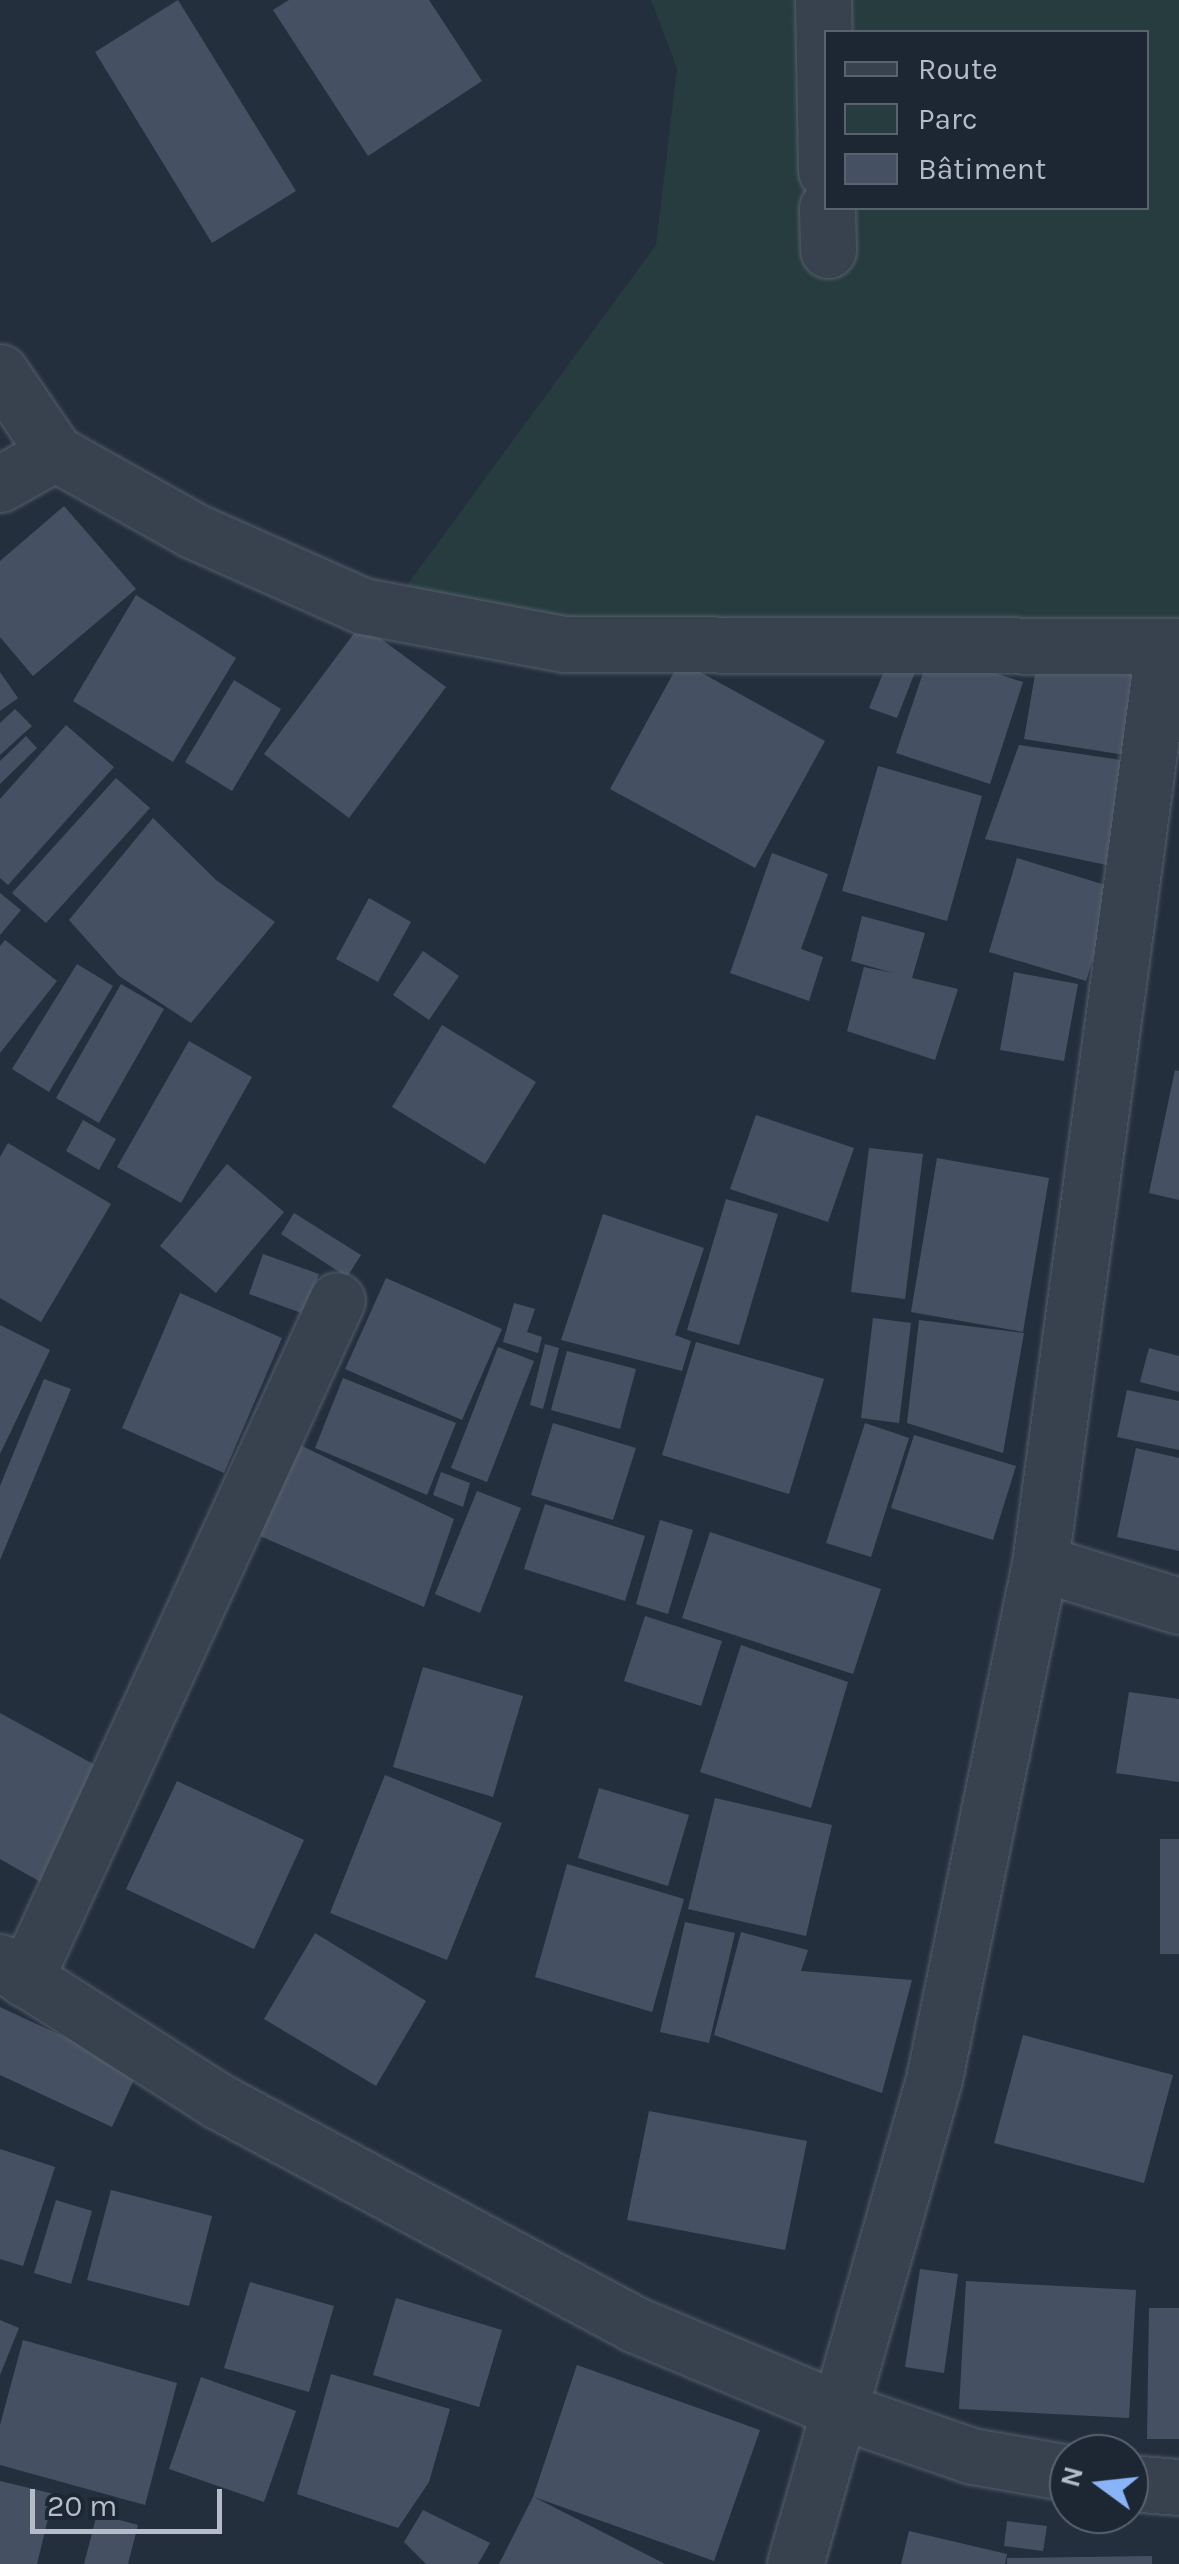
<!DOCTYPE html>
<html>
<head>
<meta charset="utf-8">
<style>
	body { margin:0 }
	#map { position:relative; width:1179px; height:2564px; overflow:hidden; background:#242f3e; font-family:Karla,sans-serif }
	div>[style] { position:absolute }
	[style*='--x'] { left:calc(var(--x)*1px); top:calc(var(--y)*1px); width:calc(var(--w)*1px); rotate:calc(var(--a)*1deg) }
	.green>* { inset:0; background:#263c3f }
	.building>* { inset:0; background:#455162 }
	.roads { filter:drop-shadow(0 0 2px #565f6c) drop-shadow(0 0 2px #565f6c) }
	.minor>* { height:55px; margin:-27.5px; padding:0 27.5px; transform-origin:27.5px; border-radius:27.5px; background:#38414e }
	span { translate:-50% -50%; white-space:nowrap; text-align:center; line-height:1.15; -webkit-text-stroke:9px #1d2633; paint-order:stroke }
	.legend { position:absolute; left:824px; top:30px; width:325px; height:180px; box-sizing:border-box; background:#1d2633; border:2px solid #59626f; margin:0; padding:12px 18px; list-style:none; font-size:30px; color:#b4bcc9 }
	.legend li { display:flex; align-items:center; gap:20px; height:50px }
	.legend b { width:50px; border:2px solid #59626f }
	.north { position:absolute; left:1049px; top:2434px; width:100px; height:100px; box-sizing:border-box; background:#1d2633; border:2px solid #59626f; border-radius:50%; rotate:285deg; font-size:28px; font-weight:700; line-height:40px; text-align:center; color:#b4bcc9 }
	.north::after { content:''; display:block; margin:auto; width:35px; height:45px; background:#8ab4f8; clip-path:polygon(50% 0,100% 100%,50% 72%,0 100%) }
	.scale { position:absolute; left:30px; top:2489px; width:192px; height:45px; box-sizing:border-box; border:5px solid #b4bcc9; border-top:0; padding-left:12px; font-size:30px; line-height:35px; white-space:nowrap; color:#b4bcc9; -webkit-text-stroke:8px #1d2633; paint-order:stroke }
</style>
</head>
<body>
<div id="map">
	<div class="green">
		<div style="clip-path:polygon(evenodd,651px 0,1179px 0,1179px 634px,601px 633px,394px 603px,656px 245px,677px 68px,651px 0,826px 32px,1146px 32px,1146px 208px,826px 208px,826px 32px)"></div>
	</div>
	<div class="building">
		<div style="clip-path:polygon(178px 0,296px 191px,212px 243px,95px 52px)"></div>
		<div style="clip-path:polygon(289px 0,429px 0,482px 81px,368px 156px,273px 10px)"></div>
		<div style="clip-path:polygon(64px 506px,136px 589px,33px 676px,0 637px,0 561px)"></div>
		<div style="clip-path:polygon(136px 595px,236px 658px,173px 762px,73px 701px)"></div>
		<div style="clip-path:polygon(361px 624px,446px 687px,349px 818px,264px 754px)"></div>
		<div style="clip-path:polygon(1039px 651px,1140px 667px,1125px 755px,1024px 739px)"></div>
		<div style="clip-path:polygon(930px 652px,1023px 682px,990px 784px,896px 753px)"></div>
		<div style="clip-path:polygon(890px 656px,917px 667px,897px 718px,869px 708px)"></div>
		<div style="clip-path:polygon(680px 661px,825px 741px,755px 868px,610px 789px)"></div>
		<div style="clip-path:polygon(0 672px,18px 698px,0 711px)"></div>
		<div style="clip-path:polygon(234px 680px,281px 709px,232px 791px,185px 762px)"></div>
		<div style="clip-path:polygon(15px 709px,32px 726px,0 755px,0 723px)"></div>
		<div style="clip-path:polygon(66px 725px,114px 767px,8px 885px,0 878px,0 799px)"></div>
		<div style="clip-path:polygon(26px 736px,37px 748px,0 784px,0 761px)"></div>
		<div style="clip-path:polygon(1019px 745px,1135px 762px,1111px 866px,985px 839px)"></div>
		<div style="clip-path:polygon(878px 766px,982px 796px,947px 921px,842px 891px)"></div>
		<div style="clip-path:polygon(116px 778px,150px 808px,46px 923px,12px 893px)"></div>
		<div style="clip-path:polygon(153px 818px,216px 880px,275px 922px,191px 1023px,119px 976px,69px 920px)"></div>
		<div style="clip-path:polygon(772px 853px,828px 874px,801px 949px,823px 957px,809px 1001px,730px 973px)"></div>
		<div style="clip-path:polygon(1017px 858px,1115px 888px,1086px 981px,989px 952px)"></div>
		<div style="clip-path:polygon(0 893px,21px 910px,0 935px)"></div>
		<div style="clip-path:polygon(369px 898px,411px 922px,378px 982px,336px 959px)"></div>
		<div style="clip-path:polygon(862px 916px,925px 933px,912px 978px,958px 989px,935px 1060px,847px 1031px,864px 967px,893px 973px,851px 961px)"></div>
		<div style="clip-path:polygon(5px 940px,57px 981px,0 1053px,0 946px)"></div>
		<div style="clip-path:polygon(423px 951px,459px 976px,429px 1020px,393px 995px)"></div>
		<div style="clip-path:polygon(77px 964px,113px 986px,49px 1092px,12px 1069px)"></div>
		<div style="clip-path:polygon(1014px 972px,1078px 984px,1064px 1061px,1000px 1050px)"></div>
		<div style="clip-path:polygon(121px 984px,164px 1009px,99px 1123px,56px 1098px)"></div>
		<div style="clip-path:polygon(442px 1025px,536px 1082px,485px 1164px,392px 1107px)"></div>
		<div style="clip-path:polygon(189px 1041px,252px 1077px,181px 1203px,117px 1167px)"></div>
		<div style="clip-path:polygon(1175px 1070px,1179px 1071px,1179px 1200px,1149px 1193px)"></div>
		<div style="clip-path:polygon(756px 1115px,854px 1148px,828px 1222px,730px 1189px)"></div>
		<div style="clip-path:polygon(83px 1120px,116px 1139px,99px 1170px,66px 1151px)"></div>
		<div style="clip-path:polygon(8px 1143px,111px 1204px,41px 1322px,0 1298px,0 1157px)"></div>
		<div style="clip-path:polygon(869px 1148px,923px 1154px,905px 1299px,851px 1292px)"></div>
		<div style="clip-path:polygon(937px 1158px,1049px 1178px,1023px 1332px,911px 1312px)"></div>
		<div style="clip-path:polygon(227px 1164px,284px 1212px,216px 1293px,160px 1246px)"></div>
		<div style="clip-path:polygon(726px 1199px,778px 1214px,739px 1345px,687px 1330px)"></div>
		<div style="clip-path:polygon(294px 1213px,361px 1255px,347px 1277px,281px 1234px)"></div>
		<div style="clip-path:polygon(603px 1214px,704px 1248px,675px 1335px,691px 1341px,682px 1371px,561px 1340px)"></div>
		<div style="clip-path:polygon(263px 1254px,319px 1274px,304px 1314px,249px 1294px)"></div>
		<div style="clip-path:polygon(386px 1278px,502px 1329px,462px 1420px,345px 1369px)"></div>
		<div style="clip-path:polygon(180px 1293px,282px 1338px,224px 1473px,122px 1428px)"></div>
		<div style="clip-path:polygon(514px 1303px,535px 1309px,527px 1332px,542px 1337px,538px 1353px,503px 1342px)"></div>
		<div style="clip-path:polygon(873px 1318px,911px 1323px,899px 1423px,861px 1418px)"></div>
		<div style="clip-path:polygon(919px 1320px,1024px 1333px,1003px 1453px,907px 1423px)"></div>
		<div style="clip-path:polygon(0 1325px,50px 1350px,0 1454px)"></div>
		<div style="clip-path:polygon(696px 1342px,824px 1379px,789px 1494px,662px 1455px)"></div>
		<div style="clip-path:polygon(545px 1344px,559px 1348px,543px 1409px,530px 1405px)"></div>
		<div style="clip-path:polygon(498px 1347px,534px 1361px,487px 1482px,451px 1468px)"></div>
		<div style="clip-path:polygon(1149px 1348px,1179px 1356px,1179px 1392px,1140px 1382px)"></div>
		<div style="clip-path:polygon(567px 1351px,636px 1369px,620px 1429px,551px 1410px)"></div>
		<div style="clip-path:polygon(343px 1378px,456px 1423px,427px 1495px,315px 1448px)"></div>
		<div style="clip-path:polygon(44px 1379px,71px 1389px,0 1560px,0 1486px)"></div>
		<div style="clip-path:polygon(1127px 1390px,1179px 1401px,1179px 1450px,1117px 1437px)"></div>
		<div style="clip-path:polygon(553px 1423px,636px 1448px,613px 1520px,531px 1495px)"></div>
		<div style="clip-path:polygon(865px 1423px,909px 1438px,871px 1557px,826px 1543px)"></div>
		<div style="clip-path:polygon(914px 1435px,1016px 1466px,993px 1540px,891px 1508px)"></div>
		<div style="clip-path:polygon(300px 1445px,454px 1519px,424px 1607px,260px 1536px)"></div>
		<div style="clip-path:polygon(1136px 1448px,1179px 1458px,1179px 1551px,1117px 1537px)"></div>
		<div style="clip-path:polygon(441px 1472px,470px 1483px,463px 1507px,433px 1495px)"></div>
		<div style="clip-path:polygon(477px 1491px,521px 1508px,480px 1613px,435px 1594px)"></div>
		<div style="clip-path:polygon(545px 1504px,645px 1536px,625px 1601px,524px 1569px)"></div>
		<div style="clip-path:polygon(660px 1520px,693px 1530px,668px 1614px,636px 1604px)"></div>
		<div style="clip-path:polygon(710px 1532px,881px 1589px,853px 1674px,682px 1618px)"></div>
		<div style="clip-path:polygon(645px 1616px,722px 1641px,701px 1706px,624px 1681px)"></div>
		<div style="clip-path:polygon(741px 1645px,848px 1682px,811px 1808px,700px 1772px)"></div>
		<div style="clip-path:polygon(423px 1667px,523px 1696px,493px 1797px,393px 1767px)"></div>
		<div style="clip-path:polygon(1129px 1692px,1179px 1699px,1179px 1782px,1116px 1773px)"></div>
		<div style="clip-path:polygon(0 1713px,106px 1771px,44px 1884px,0 1859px)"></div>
		<div style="clip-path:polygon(385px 1775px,502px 1823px,447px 1960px,330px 1913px)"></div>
		<div style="clip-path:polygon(177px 1781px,304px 1840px,254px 1949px,126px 1889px)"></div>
		<div style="clip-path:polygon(599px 1788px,689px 1815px,668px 1886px,578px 1858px)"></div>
		<div style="clip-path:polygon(715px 1798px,832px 1825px,806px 1936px,688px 1909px)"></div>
		<div style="clip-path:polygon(1160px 1839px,1179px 1839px,1179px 1954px,1160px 1954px)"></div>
		<div style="clip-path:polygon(567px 1864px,684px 1899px,652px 2012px,535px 1977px)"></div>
		<div style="clip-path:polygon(685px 1922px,735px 1933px,709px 2043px,660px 2032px)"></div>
		<div style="clip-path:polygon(741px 1932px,808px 1950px,801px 1971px,912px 1980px,882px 2093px,714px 2035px)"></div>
		<div style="clip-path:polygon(315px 1933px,426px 2001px,376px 2086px,264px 2019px)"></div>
		<div style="clip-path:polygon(0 2007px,138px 2071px,112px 2127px,0 2075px)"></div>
		<div style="clip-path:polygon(1023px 2035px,1173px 2075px,1144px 2183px,994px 2143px)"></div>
		<div style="clip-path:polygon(649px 2111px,807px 2141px,785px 2250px,627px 2220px)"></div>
		<div style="clip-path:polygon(0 2149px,55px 2167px,23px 2266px,0 2259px)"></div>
		<div style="clip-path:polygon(111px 2190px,212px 2216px,189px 2306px,87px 2280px)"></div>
		<div style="clip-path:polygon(56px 2200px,92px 2211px,71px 2284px,34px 2273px)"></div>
		<div style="clip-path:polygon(920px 2269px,958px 2274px,944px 2373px,905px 2367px)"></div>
		<div style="clip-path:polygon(966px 2281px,1136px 2290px,1129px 2418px,959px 2409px)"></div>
		<div style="clip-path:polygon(250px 2282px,334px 2306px,309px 2392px,224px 2368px)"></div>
		<div style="clip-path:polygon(396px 2298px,502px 2330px,479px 2407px,373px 2375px)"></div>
		<div style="clip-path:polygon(1149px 2308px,1179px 2308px,1179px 2439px,1147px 2439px)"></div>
		<div style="clip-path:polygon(0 2320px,19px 2328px,0 2375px)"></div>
		<div style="clip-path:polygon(23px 2340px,177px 2383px,145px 2505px,0 2465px,0 2425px)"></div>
		<div style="clip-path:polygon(577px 2365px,760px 2430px,714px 2561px,534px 2497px,665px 2564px,499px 2564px,533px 2497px)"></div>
		<div style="clip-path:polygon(331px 2374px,450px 2409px,429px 2482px,398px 2528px,297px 2494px)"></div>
		<div style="clip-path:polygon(201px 2377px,296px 2411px,264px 2502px,169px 2469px)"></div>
		<div style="clip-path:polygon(0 2481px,54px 2494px,37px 2564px,0 2564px)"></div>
		<div style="clip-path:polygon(423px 2510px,490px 2543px,478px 2564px,426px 2564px,404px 2542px)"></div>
		<div style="clip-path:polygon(97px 2514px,138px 2525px,128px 2564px,84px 2564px)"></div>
		<div style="clip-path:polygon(1007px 2521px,1047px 2526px,1043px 2551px,1004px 2546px)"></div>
		<div style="clip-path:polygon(909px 2531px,1007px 2554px,1005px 2564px,901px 2564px)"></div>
		<div style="clip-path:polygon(1152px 2556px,1152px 2564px,1007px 2564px,1007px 2558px)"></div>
	</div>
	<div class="roads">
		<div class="minor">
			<div style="--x:823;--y:0;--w:171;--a:89"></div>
			<div style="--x:827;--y:208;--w:42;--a:88.6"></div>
			<div style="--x:0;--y:372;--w:98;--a:55.8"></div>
			<div style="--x:55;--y:453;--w:157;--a:29.3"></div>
			<div style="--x:192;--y:530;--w:187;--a:24"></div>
			<div style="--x:363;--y:606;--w:205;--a:10.7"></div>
			<div style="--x:564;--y:644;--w:615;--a:0.19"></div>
			<div style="--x:0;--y:484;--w:63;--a:-29.4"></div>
			<div style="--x:1040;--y:1563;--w:145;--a:17.2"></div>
			<div style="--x:0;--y:1962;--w:261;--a:32.5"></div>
			<div style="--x:220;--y:2102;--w:472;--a:28.2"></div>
			<div style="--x:636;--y:2325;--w:220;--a:22.7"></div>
			<div style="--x:839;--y:2410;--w:141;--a:19.1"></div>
			<div style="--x:972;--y:2456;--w:98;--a:9.9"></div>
			<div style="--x:25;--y:1979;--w:747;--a:-65.32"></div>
			<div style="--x:1129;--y:2483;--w:50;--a:4.6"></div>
			<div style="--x:795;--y:2564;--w:505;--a:-74.01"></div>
			<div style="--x:934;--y:2079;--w:527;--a:-78.39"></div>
			<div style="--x:1040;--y:1563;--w:924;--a:-82.35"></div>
		</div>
	</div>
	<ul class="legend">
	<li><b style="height:12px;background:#38414e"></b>Route</li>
	<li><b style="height:28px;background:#263c3f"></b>Parc</li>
	<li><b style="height:28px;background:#455162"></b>Bâtiment</li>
	</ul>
	<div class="north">N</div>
	<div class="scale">20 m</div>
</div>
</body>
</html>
